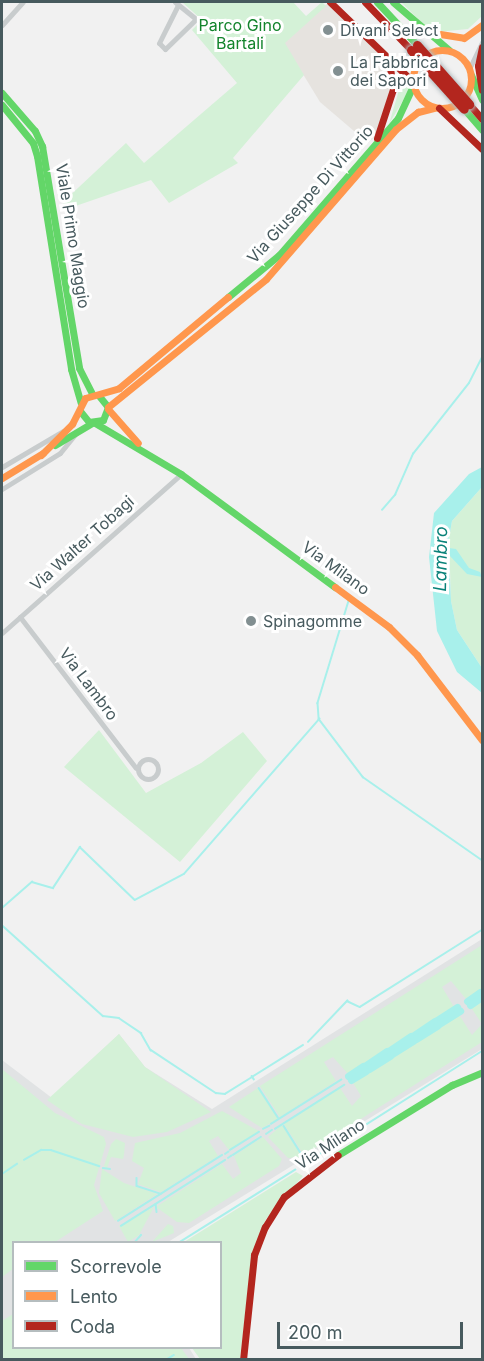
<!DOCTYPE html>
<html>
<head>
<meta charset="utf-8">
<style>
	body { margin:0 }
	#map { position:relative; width:484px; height:1361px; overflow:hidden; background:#f1f1f1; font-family:Inter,sans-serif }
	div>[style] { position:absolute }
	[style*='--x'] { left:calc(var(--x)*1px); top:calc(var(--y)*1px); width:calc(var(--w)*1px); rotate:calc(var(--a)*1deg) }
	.commercial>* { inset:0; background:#e6e3df }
	.airport>* { inset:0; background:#e1e3e4 }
	.green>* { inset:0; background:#d4f1d7 }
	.water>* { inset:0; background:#a8f0eb }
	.stream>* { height:1.5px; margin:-0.75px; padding:0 0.75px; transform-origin:0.75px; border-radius:0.75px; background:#a8f0eb }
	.canal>* { height:7px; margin:-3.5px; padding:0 3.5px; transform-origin:3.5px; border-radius:3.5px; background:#a8f0eb }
	.street>* { height:5px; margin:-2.5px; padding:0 2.5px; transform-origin:2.5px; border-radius:2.5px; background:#c8cccd }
	.street>.ring { margin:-2.5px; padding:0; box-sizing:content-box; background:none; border:5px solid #c8cccd; border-radius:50% }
	.fast>* { height:7px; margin:-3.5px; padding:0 3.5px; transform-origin:3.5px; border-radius:3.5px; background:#63d668 }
	.slow>* { height:7px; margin:-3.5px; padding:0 3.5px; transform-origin:3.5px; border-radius:3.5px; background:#ff974d }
	.slow>.ring { margin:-3.5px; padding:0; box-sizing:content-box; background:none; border:7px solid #ff974d; border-radius:50% }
	.jam>* { height:7px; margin:-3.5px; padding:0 3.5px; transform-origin:3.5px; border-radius:3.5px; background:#b3261e }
	.bridges { filter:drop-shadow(0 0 2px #b5bec1) drop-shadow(0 0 2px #b5bec1) }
	.jam-bridge>* { height:9px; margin:-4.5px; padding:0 4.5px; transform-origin:4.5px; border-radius:4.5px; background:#b3261e }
	.dots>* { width:16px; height:16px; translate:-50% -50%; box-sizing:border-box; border:3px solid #fff; border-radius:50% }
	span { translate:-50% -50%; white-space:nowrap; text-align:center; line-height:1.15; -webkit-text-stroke:6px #fff; paint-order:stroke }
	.park-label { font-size:16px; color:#13842c }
	.poi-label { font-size:16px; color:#475a5e }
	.left { translate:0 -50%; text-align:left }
	.street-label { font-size:16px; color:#475a5e }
	.water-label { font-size:18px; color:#098279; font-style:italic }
	.frame { position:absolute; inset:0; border:3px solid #475a5e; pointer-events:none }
	.legend { position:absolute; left:12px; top:1241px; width:210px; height:108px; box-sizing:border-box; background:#fff; border:2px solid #b5bdbf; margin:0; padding:8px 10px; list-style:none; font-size:18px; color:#475a5e }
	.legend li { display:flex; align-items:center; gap:12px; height:30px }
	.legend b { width:30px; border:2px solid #b5bdbf }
	.scale { position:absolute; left:277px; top:1322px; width:186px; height:27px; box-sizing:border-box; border:3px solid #475a5e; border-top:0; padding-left:8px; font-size:18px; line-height:21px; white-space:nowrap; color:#475a5e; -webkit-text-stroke:4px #fff; paint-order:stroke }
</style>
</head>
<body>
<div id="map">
	<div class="commercial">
		<div style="clip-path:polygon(329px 2px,379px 54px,389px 73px,391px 84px,378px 133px,368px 143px,320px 102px,284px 43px)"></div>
	</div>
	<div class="airport">
		<div style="clip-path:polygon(482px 939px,482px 1049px,168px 1242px,14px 1242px,14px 1348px,189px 1348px,196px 1359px,2px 1359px,2px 1060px,52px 1098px,119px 1034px,145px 1067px,212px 1109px)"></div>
	</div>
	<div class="green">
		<div style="clip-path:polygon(182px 2px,293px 2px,306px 16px,322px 2px,326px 6px,285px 43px,304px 75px,233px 158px,238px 163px,169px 203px,151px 180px,64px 210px,63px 202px,126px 143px,144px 163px,237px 83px,192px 30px,202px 20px)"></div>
		<div style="clip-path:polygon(401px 2px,482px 2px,482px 16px,468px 29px,437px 32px,425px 26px)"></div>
		<div style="clip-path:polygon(399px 72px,409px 85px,408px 92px,389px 124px,399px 90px)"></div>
		<div style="clip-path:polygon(482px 487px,482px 668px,457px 630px,451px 601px,449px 538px,452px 521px)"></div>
		<div style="clip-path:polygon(99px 730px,146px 793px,201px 763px,243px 732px,267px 761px,180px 862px,64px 767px)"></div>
		<div style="clip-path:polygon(482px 945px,482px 989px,466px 999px,451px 981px,442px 987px,454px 1007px,348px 1074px,333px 1057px,324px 1062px,336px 1081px,280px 1117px,260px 1086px)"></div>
		<div style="clip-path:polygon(482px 998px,482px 1042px,304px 1155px,284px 1124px,340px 1088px,352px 1106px,361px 1096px,352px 1081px,458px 1013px,472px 1035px,482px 1024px,470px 1006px)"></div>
		<div style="clip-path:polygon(119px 1034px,145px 1067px,211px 1112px,167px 1132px,133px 1137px,82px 1124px,47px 1100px)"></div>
		<div style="clip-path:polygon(2px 1069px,55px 1113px,104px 1137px,106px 1144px,94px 1185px,103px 1211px,55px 1242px,14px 1242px,13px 1269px,2px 1277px)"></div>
		<div style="clip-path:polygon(258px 1088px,278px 1119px,262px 1128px,229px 1107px)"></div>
		<div style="clip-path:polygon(222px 1111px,259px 1131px,229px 1150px,218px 1136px,209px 1141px,218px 1156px,161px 1192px,138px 1184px,144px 1168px,132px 1161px,135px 1143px,180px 1133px)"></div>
		<div style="clip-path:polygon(282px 1125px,302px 1157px,288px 1158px,268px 1137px)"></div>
		<div style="clip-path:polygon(263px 1137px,282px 1159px,279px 1166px,189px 1223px,177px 1222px,156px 1207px,222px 1164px,233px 1179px,241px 1173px,234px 1156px)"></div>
		<div style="clip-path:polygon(116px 1139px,125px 1143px,124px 1155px,123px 1159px,111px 1157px,107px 1168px,104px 1166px,111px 1144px)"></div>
		<div style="clip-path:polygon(102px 1169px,124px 1183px,157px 1194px,115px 1221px,99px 1193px)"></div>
		<div style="clip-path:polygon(296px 1172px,303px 1176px,266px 1219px,251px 1262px,240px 1359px,200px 1359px,192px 1348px,220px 1348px,220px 1242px,184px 1242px)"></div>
		<div style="clip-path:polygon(154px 1207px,139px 1235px,128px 1242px,119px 1226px)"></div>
		<div style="clip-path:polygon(168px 1224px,173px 1226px,174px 1233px,152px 1242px)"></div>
		<div style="clip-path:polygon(13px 1314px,14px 1348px,181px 1348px,189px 1359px,2px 1359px,2px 1321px)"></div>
	</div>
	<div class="water">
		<div style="clip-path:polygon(482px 467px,482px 487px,452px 521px,449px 538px,449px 548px,456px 549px,469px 568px,480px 572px,482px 577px,467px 574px,449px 555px,451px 601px,457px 630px,482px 668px,482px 693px,457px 672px,437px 631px,429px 557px,434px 513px,469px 474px)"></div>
	</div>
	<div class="stream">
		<div style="--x:382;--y:510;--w:20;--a:-49"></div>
		<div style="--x:395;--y:495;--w:45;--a:-66.3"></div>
		<div style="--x:413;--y:454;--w:90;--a:-51.7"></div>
		<div style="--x:469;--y:383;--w:29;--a:-63"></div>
		<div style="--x:349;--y:601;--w:107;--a:106.9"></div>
		<div style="--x:318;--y:703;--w:16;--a:86"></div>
		<div style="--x:319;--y:719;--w:73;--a:52.8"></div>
		<div style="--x:363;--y:777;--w:145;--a:34.9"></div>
		<div style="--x:2;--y:908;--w:40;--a:-41"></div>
		<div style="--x:32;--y:882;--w:22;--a:16"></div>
		<div style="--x:53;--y:888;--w:49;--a:-56.6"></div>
		<div style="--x:80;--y:847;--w:76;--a:43.9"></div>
		<div style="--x:135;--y:900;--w:55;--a:-28"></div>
		<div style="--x:184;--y:874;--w:206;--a:-48.9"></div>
		<div style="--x:2;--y:925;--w:136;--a:42"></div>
		<div style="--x:103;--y:1016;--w:16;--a:7"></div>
		<div style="--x:119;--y:1018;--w:27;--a:34"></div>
		<div style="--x:141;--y:1033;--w:20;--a:60"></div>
		<div style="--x:151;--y:1050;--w:78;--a:33.5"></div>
		<div style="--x:216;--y:1093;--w:9;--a:6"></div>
		<div style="--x:225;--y:1094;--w:32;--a:-32"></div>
		<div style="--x:308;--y:1042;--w:57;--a:-46.4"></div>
		<div style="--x:347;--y:1001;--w:14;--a:25"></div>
		<div style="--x:360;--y:1007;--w:144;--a:-32.3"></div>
		<div style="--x:254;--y:1080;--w:4;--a:-124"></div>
		<div style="--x:252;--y:1077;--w:60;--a:-32.1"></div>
		<div style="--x:259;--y:1088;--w:35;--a:57"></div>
		<div style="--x:271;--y:1124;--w:83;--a:-32.2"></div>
		<div style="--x:284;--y:1126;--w:34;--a:58"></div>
		<div style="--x:263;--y:1129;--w:7;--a:-27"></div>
		<div style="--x:275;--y:1129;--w:82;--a:-32.5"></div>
		<div style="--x:266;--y:1134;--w:7;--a:-34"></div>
		<div style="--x:230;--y:1150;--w:34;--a:-32"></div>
		<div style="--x:225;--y:1154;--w:4;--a:-34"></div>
		<div style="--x:233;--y:1155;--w:33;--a:-33"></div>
		<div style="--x:228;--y:1158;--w:4;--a:-34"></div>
		<div style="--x:24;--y:1160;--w:20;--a:-30"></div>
		<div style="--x:41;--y:1150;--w:10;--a:0"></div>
		<div style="--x:51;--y:1150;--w:51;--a:18.4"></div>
		<div style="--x:301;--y:1166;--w:214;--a:-32.4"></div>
		<div style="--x:103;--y:1168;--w:7;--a:8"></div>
		<div style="--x:2;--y:1174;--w:18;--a:-34"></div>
		<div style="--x:137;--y:1178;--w:8;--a:90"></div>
		<div style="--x:137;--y:1186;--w:25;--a:18"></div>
		<div style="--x:156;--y:1204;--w:8;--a:83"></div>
		<div style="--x:118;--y:1221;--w:123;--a:-32.4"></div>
		<div style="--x:121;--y:1226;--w:123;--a:-32.4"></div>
		<div style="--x:135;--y:1242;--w:9;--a:-49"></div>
		<div style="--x:180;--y:1242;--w:136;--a:-32.1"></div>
		<div style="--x:166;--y:1360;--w:9;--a:-32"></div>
	</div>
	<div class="canal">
		<div style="--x:467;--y:1001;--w:16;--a:-35"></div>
		<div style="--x:470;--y:1005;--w:14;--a:-34"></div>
		<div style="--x:437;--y:1020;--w:24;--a:-33"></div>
		<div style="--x:439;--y:1024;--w:25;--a:-32"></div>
		<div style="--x:414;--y:1035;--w:25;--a:-34"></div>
		<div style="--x:416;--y:1039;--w:25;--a:-32"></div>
		<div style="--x:390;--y:1050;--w:25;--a:-34"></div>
		<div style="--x:392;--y:1054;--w:25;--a:-32"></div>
		<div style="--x:366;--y:1065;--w:25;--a:-34"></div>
		<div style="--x:369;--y:1069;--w:25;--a:-32"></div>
		<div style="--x:348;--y:1076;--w:18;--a:-34"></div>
		<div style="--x:351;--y:1080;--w:17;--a:-31"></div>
	</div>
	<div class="street">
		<div style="--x:175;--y:2;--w:27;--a:39"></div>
		<div style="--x:196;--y:19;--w:43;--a:135.9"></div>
		<div style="--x:165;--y:49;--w:8;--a:-135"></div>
		<div style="--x:159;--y:43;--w:42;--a:-63.4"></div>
		<div style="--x:2;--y:25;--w:31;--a:-48"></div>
		<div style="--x:469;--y:69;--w:30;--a:-64"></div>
		<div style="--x:2;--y:467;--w:71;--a:-30.5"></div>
		<div style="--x:2;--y:489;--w:68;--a:-31.8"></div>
		<div style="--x:60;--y:453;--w:26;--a:-51"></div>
		<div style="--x:20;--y:617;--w:190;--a:52.5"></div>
		<div style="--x:2;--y:633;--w:239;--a:-41.6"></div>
		<div class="ring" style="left:138px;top:759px;width:15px;height:15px"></div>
	</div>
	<div class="fast">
		<div style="--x:377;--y:2;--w:59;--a:47.1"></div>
		<div style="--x:393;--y:2;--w:74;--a:40.6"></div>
		<div style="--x:471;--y:75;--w:27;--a:66"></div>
		<div style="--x:2;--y:93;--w:50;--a:49"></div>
		<div style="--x:35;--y:131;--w:17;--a:65"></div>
		<div style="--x:42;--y:146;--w:225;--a:80.5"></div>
		<div style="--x:79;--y:368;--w:30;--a:63"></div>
		<div style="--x:2;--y:105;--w:49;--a:50.8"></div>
		<div style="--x:33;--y:143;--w:14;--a:73"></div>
		<div style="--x:37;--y:156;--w:216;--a:80.9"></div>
		<div style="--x:71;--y:369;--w:35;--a:74"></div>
		<div style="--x:464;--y:109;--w:28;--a:49"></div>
		<div style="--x:228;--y:297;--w:66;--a:-39.5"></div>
		<div style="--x:279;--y:255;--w:181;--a:-49"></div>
		<div style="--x:398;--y:118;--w:35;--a:-65"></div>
		<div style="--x:80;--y:411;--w:14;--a:51"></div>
		<div style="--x:89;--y:422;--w:14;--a:-8"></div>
		<div style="--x:103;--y:420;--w:14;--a:-69"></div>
		<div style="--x:108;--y:407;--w:14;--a:-129"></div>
		<div style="--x:95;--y:423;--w:100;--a:30.7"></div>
		<div style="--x:181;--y:474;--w:191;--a:36.3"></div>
		<div style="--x:55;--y:445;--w:43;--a:-30.7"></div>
		<div style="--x:338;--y:1155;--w:134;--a:-31.6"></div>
		<div style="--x:452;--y:1085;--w:33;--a:-23"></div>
	</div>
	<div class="slow">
		<div style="--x:434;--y:33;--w:30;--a:9"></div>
		<div style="--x:464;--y:38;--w:22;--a:-36"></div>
		<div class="ring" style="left:413px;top:50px;width:51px;height:51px"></div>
		<div style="--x:390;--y:58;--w:18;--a:16"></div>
		<div style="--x:407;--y:63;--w:12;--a:-9"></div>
		<div style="--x:108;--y:407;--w:203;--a:-39"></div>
		<div style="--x:266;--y:279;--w:198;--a:-49.1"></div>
		<div style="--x:396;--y:129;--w:28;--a:-38"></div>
		<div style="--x:418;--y:112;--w:16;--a:-14"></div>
		<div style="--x:108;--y:409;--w:45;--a:48.6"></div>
		<div style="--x:41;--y:455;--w:44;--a:-45"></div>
		<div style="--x:72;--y:424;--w:29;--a:-63"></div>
		<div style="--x:85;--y:398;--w:35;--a:-16"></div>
		<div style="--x:119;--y:388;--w:142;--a:-39.9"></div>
		<div style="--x:2;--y:478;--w:48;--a:-31.4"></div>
		<div style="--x:335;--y:587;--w:67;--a:36.5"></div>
		<div style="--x:389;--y:627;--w:40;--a:45"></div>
		<div style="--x:417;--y:655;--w:107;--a:52.6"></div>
	</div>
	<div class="jam">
		<div style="--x:330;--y:2;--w:114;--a:43.9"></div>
		<div style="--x:365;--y:2;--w:66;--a:46.2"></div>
		<div style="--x:482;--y:47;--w:19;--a:102"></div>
		<div style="--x:478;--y:66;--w:24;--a:81"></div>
		<div style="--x:469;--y:104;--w:20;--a:49"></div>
		<div style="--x:439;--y:108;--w:59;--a:43.6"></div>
		<div style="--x:377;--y:138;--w:52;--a:-71.9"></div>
		<div style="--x:393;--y:89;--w:29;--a:-98"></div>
		<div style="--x:243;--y:1360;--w:106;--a:-84"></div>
		<div style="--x:254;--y:1255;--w:30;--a:-69"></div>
		<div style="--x:265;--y:1227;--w:36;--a:-58"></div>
		<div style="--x:284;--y:1197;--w:68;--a:-37.9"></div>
	</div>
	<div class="bridges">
		<div class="jam-bridge">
			<div style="--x:417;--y:45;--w:79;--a:48.6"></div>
			<div style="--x:411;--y:50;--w:79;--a:48.1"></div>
		</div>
	</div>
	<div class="dots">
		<div style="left:328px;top:30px;background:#828f91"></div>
		<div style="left:338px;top:71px;background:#828f91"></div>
		<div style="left:251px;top:621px;background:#828f91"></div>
	</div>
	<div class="park-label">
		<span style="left:240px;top:34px">Parco Gino<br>Bartali</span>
	</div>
	<div class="poi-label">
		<span class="left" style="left:340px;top:30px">Divani Select</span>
		<span class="left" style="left:350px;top:71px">La Fabbrica<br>dei Sapori</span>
		<span class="left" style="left:263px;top:621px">Spinagomme</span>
	</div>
	<div class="street-label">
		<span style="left:310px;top:194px;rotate:-48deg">Via Giuseppe Di Vittorio</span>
		<span style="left:73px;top:236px;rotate:81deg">Viale Primo Maggio</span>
		<span style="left:82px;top:543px;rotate:-42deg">Via Walter Tobagi</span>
		<span style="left:336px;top:568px;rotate:36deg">Via Milano</span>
		<span style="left:89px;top:684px;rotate:53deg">Via Lambro</span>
		<span style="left:330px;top:1144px;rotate:-33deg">Via Milano</span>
	</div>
	<div class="water-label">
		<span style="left:441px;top:559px;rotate:-89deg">Lambro</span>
	</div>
	<div class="frame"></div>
	<ul class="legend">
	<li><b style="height:8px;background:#63d668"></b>Scorrevole</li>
	<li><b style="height:8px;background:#ff974d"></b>Lento</li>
	<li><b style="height:8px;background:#b3261e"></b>Coda</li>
	</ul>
	<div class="scale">200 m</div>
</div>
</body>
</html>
